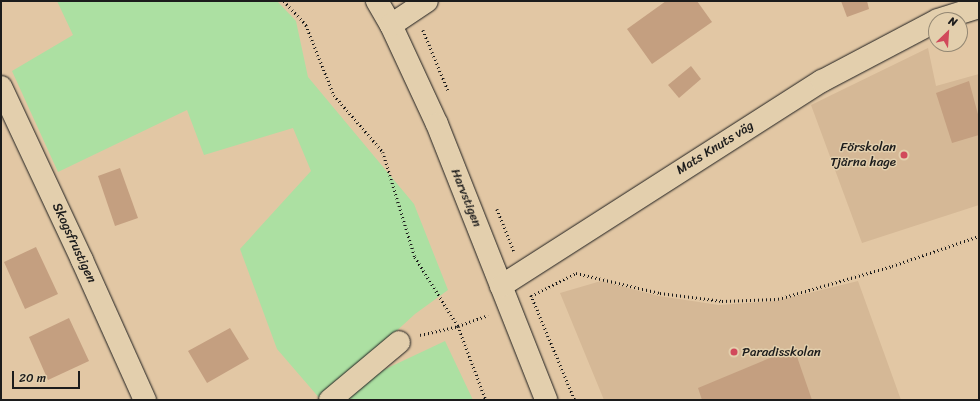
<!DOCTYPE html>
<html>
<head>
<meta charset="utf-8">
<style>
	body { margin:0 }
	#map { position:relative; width:980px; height:401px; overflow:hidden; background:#e2c7a4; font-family:Sriracha,sans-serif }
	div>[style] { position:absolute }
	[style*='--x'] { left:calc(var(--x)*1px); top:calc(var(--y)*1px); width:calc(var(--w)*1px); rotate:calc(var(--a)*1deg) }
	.built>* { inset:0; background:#d5b896 }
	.green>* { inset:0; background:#ace0a2 }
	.building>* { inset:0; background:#c49f80 }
	.path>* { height:2.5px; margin-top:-1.25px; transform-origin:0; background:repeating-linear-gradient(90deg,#1c1c1c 0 1px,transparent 0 4px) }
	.roads { filter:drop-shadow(0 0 1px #1c1c1c) drop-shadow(0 0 1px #1c1c1c) }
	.street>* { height:22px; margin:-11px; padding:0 11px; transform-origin:11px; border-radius:11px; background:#e3cfad }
	.dots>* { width:11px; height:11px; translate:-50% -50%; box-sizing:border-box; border:2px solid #e3cfad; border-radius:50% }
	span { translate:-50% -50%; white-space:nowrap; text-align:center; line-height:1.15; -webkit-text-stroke:3px #e3cfad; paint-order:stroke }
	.street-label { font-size:13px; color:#1c1c1c }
	.poi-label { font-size:13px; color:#1c1c1c }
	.right { translate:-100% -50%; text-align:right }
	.left { translate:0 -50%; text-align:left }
	.frame { position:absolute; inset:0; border:2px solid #1c1c1c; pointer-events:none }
	.north { position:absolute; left:928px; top:12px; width:40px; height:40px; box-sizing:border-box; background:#e3cfad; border:1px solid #938773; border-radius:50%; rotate:25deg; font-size:11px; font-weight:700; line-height:16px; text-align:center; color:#1c1c1c }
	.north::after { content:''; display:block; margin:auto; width:14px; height:18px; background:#d1495b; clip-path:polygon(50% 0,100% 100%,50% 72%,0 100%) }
	.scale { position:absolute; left:12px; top:371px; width:68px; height:18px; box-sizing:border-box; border:2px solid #1c1c1c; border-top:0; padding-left:5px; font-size:12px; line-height:14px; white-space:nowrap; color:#1c1c1c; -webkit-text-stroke:3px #e3cfad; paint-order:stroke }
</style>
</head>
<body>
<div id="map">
	<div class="built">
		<div style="clip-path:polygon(928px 48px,936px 86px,979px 74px,979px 205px,862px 243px,811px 105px)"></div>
		<div style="clip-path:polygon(601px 281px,659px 296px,719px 305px,776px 301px,858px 281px,901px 400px,604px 400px,560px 293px)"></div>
	</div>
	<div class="green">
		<div style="clip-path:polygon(57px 1px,277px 1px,296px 21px,308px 77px,414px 204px,448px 290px,415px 314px,321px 400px,277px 349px,240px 249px,311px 171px,293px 128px,204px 155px,187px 110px,58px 172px,12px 71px,73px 35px)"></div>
		<div style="clip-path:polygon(445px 341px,473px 400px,344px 400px,377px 373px)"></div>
	</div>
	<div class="building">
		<div style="clip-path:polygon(666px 1px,697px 1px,712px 22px,652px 64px,627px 29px)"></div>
		<div style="clip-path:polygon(841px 1px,867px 1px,869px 9px,847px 17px)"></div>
		<div style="clip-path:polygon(691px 66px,701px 79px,679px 98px,668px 85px)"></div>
		<div style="clip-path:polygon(969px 81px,979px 118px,979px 135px,952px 143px,936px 93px)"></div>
		<div style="clip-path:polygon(120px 168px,138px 218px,115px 226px,98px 176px)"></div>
		<div style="clip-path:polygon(36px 247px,58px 294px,25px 309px,4px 262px)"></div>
		<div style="clip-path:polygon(69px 318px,89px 361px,48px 380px,29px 337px)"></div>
		<div style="clip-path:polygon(230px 328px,249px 359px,207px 383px,188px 351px)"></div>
		<div style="clip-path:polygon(794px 348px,812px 400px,702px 400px,698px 388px)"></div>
	</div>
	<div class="path">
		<div style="--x:284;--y:1;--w:33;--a:47"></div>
		<div style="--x:306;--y:25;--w:75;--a:68.2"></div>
		<div style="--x:334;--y:95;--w:75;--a:49.3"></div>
		<div style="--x:383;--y:152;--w:110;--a:73.1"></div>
		<div style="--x:415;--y:257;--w:81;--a:58.1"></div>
		<div style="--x:458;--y:326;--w:79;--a:69.3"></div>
		<div style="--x:423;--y:30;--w:65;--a:67.4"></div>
		<div style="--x:497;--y:209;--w:45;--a:68"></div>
		<div style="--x:531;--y:295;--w:114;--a:67.3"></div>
		<div style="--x:531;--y:296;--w:51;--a:-27.1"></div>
		<div style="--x:576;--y:273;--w:86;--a:13.4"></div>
		<div style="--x:660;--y:293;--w:63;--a:7.4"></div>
		<div style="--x:722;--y:301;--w:56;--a:-2"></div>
		<div style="--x:778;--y:299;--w:119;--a:-16.1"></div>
		<div style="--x:892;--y:266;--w:92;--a:-19"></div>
		<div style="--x:420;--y:335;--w:39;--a:-13"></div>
		<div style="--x:458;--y:326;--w:32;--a:-20"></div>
	</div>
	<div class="roads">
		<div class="street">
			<div style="--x:377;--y:1;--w:28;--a:60"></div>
			<div style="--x:391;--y:25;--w:109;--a:65.1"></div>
			<div style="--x:437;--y:124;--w:297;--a:68.4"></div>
			<div style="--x:938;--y:20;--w:43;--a:-17.6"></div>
			<div style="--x:391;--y:25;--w:43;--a:-33.7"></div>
			<div style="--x:1;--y:87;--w:191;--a:64.9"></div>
			<div style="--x:82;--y:260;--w:154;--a:65.8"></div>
			<div style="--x:501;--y:286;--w:381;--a:-32.6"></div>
			<div style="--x:822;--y:81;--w:129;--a:-27.8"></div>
			<div style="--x:330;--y:400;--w:90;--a:-40"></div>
		</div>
	</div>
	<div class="dots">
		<div style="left:904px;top:155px;background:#d1495b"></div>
		<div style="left:734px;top:352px;background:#d1495b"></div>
	</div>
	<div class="street-label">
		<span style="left:715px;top:148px;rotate:-32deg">Mats Knuts väg</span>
		<span style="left:466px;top:198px;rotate:68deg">Harvstigen</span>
		<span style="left:74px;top:243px;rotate:65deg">Skogsfrustigen</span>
	</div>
	<div class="poi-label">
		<span class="right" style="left:896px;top:155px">Förskolan<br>Tjärna hage</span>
		<span class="left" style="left:742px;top:352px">Paradisskolan</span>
	</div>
	<div class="frame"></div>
	<div class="north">N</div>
	<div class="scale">20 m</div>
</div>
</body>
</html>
